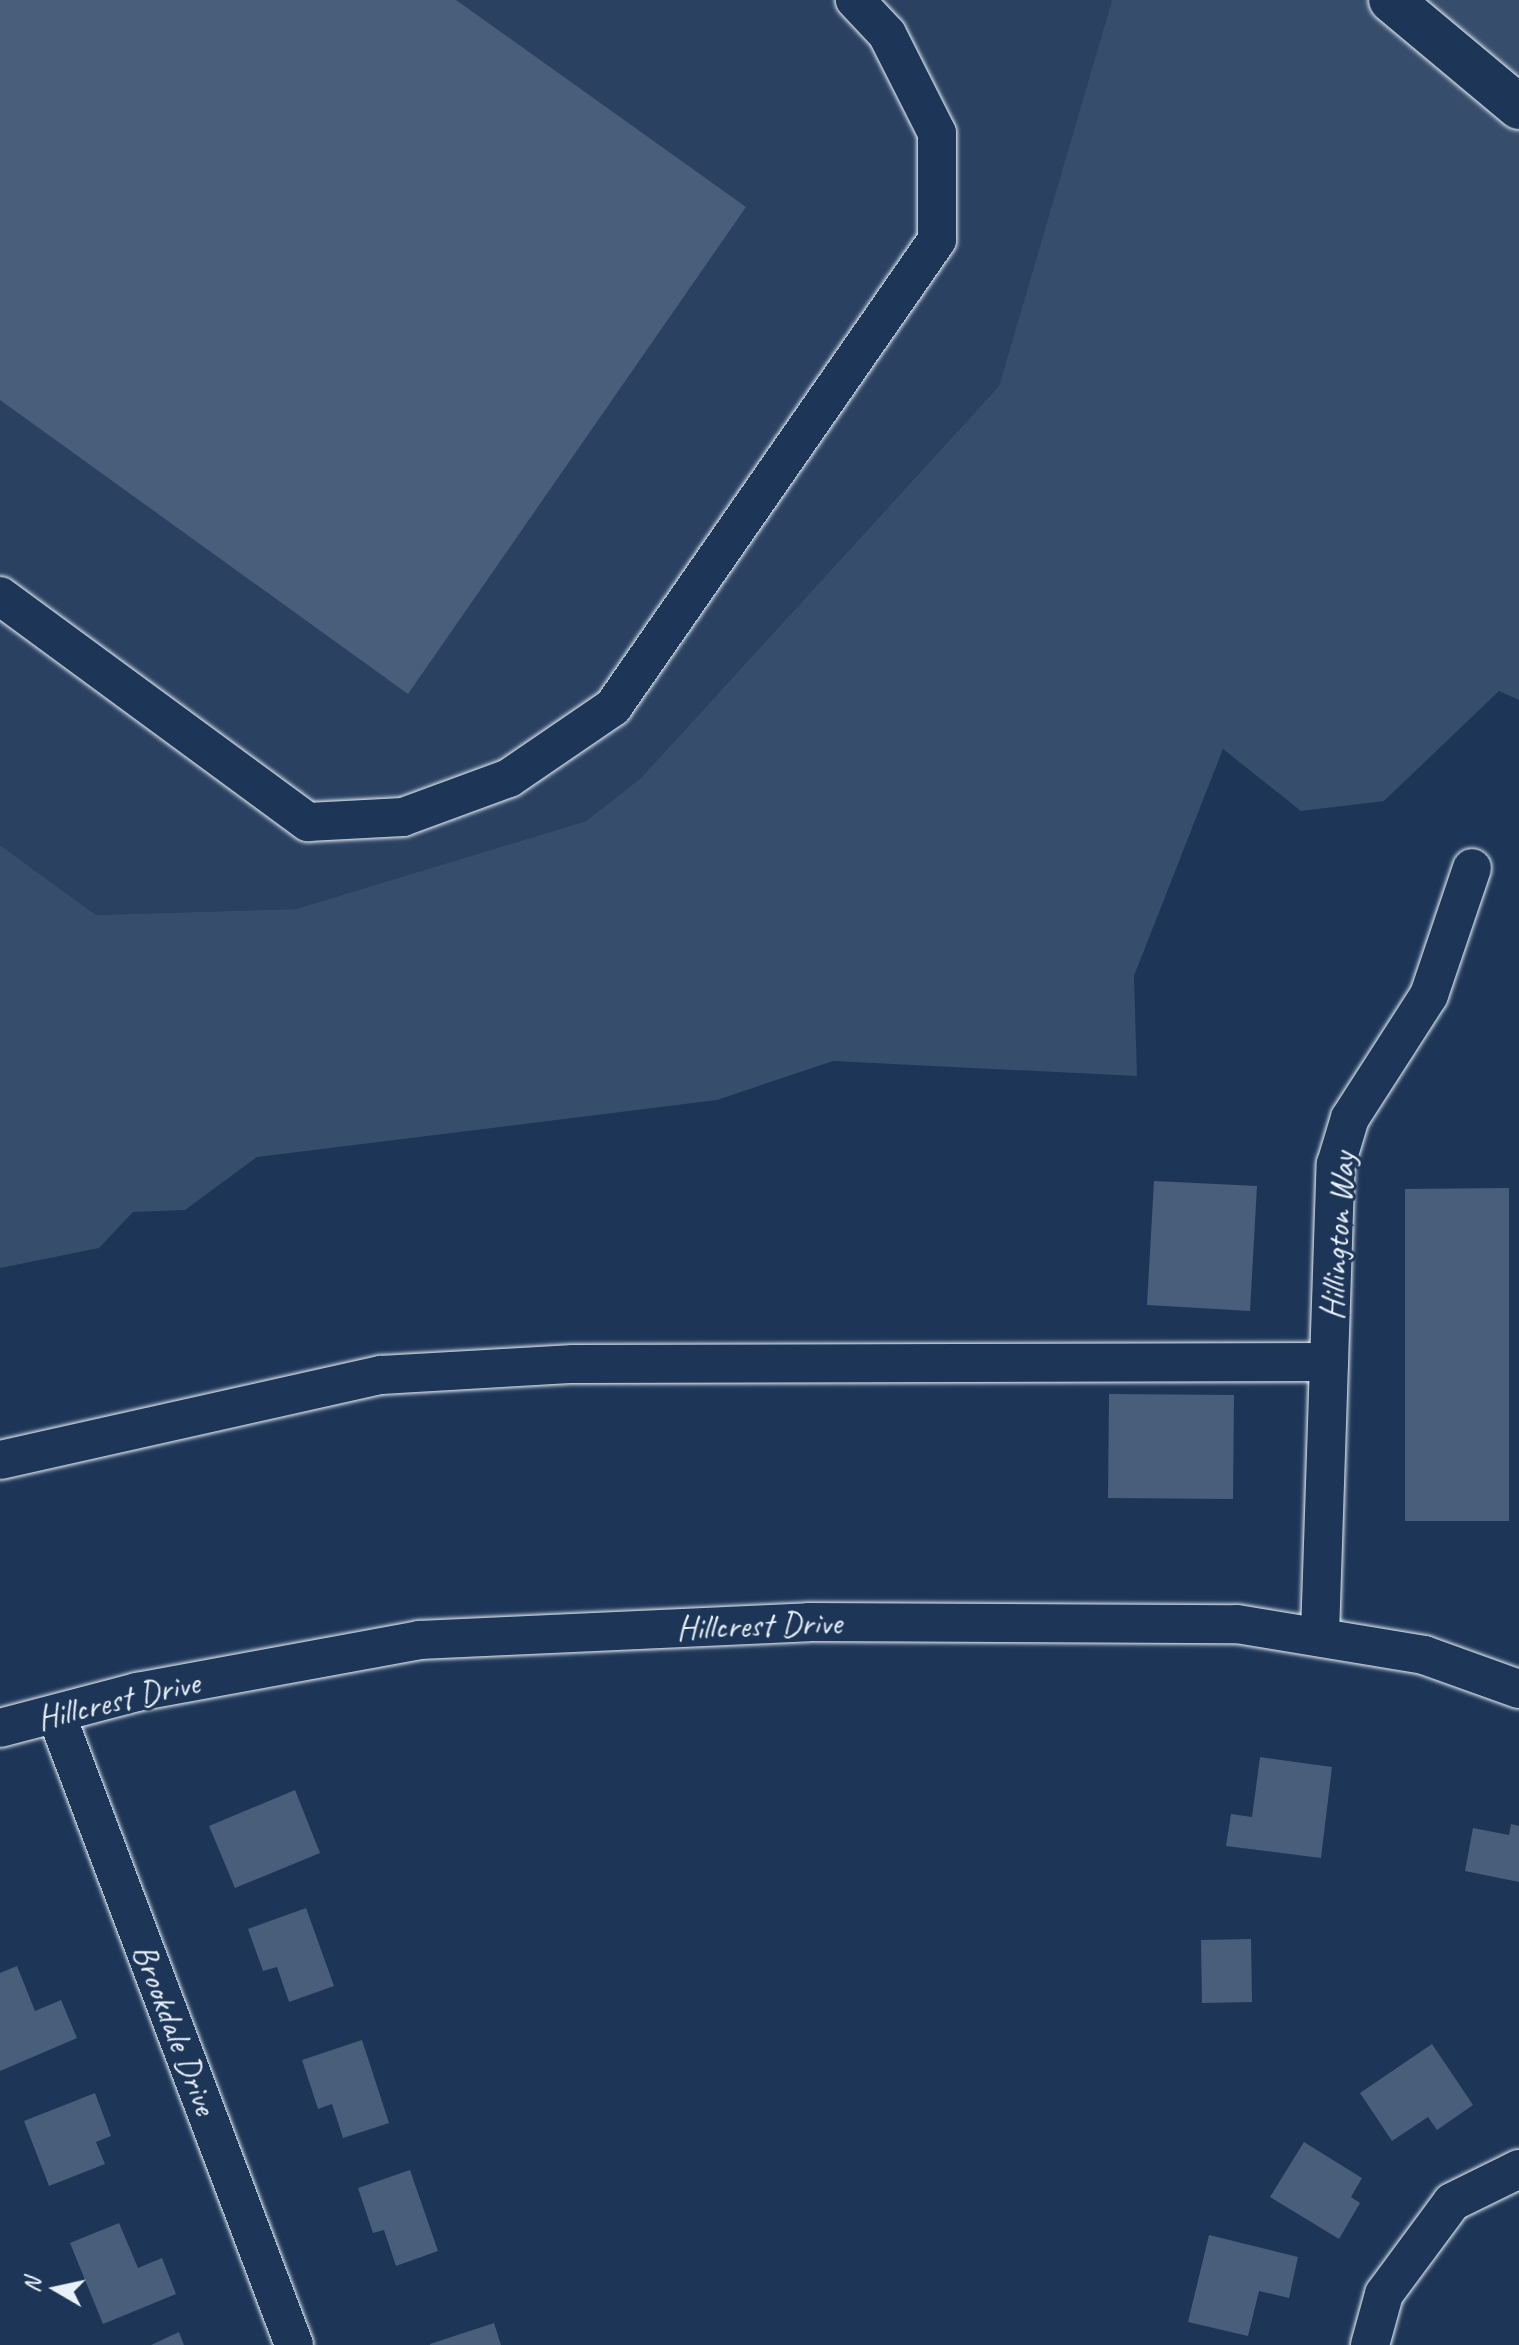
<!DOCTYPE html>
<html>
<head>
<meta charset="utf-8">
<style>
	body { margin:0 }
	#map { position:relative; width:1519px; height:2345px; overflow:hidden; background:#1d3557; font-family:Caveat,sans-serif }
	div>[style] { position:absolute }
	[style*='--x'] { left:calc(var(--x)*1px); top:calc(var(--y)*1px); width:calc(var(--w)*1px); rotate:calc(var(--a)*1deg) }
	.built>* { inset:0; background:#2a4162 }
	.green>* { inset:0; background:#374d6c }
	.building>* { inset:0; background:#495e7a }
	.roads { filter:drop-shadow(0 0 2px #e8f1f8) drop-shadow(0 0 2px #e8f1f8) }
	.minor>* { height:38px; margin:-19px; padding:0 19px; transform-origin:19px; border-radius:19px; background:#1d3557 }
	.major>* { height:44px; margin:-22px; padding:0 22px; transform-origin:22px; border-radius:22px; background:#1d3557 }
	span { translate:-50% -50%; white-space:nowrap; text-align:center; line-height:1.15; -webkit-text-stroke:6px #1d3557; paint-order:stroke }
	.street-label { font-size:34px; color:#e8f1f8 }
	.north { position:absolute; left:16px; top:2249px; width:80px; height:80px; -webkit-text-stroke:6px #1d3557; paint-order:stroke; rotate:279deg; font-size:22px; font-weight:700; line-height:32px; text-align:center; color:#e8f1f8 }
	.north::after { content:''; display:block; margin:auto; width:28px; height:36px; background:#e8f1f8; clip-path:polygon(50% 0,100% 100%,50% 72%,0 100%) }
</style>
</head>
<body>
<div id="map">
	<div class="built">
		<div style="clip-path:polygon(0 0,1112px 0,999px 386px,641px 778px,586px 821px,296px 909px,96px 915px,0 845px)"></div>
	</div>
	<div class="green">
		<div style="clip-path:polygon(1112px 0,1519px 0,1519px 700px,1499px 691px,1384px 801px,1301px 811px,1223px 749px,1134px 976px,1137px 1076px,833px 1061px,717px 1100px,257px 1157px,185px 1210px,133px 1212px,99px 1248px,0 1268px,0 845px,96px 915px,296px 909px,586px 821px,641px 778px,999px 386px)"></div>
	</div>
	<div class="building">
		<div style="clip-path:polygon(0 0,456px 0,746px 207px,408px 694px,0 400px)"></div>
		<div style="clip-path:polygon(1154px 1181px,1257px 1186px,1250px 1311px,1147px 1305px)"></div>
		<div style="clip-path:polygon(1509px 1188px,1509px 1521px,1405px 1521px,1405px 1189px)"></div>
		<div style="clip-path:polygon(1109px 1394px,1234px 1395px,1233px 1499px,1108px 1498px)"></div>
		<div style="clip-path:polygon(1260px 1757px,1332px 1767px,1321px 1858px,1226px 1846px,1231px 1814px,1252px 1817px)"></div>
		<div style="clip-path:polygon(295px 1790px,320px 1853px,235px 1888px,209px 1826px)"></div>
		<div style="clip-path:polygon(1511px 1824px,1519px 1826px,1519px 1882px,1465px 1871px,1473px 1828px,1509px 1835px)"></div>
		<div style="clip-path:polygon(306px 1908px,334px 1986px,289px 2002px,277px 1967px,263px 1971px,248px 1929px)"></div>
		<div style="clip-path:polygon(1251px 1939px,1252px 2002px,1202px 2003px,1201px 1940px)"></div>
		<div style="clip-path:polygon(17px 1966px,35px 2011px,61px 2000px,77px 2038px,0 2071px,0 1973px)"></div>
		<div style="clip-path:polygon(362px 2040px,389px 2123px,343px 2138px,332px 2104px,318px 2109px,302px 2060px)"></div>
		<div style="clip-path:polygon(1432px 2044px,1473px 2105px,1437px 2130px,1428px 2117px,1392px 2141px,1360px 2093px)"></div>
		<div style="clip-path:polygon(95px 2093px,111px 2136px,96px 2142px,105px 2164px,49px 2186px,24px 2121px)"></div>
		<div style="clip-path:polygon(1304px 2142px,1362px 2178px,1351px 2197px,1360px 2203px,1339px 2239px,1270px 2197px)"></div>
		<div style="clip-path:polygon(410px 2170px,438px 2251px,396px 2266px,384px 2230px,373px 2233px,358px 2188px)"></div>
		<div style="clip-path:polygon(119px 2223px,138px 2268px,162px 2258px,176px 2294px,103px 2324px,70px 2243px)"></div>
		<div style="clip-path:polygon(1209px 2235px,1298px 2257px,1289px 2298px,1259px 2291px,1248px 2336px,1188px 2322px)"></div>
		<div style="clip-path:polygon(494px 2323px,501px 2345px,430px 2345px,430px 2344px)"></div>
		<div style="clip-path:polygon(179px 2332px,184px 2345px,151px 2345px)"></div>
	</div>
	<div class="roads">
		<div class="minor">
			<div style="--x:0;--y:596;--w:382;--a:36.3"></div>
			<div style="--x:308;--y:822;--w:95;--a:-3"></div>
			<div style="--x:403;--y:817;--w:113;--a:-20.2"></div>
			<div style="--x:509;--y:778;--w:126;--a:-34.3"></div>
			<div style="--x:613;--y:707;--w:568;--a:-55.25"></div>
			<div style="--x:937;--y:240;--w:107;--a:-90"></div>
			<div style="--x:937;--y:133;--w:111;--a:-116.8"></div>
			<div style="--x:887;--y:34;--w:47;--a:-133.3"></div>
			<div style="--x:0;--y:1460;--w:390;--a:-12.6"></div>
			<div style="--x:381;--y:1375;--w:193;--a:-3.3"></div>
			<div style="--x:574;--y:1364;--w:755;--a:-0.15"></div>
			<div style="--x:1320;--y:1634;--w:470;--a:-88.1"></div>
			<div style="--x:1336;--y:1164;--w:48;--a:-73.1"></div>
			<div style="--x:1350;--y:1118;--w:146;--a:-57.3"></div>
			<div style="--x:1429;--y:995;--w:134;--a:-71.3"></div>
			<div style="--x:56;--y:1714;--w:674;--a:69.33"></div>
			<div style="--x:0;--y:1728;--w:142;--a:-14.7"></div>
			<div style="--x:137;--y:1692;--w:287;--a:-10.4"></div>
			<div style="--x:419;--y:1640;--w:390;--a:-2.6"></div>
			<div style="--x:809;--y:1622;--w:428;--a:0.3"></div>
			<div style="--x:1237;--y:1624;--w:190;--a:9.4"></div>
			<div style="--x:1424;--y:1655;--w:101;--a:19.7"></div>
			<div style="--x:1370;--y:2345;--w:53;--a:-74.6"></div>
			<div style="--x:1384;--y:2294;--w:114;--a:-53.5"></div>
			<div style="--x:1452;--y:2202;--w:75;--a:-26.2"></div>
		</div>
		<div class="major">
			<div style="--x:1391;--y:0;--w:167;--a:39.9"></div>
		</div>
	</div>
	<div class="street-label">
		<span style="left:1337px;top:1236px;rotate:-86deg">Hillington Way</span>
		<span style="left:759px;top:1625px;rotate:-2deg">Hillcrest Drive</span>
		<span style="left:118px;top:1700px;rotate:-13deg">Hillcrest Drive</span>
		<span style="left:175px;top:2029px;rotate:69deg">Brookdale Drive</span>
	</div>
	<div class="north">N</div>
</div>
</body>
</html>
